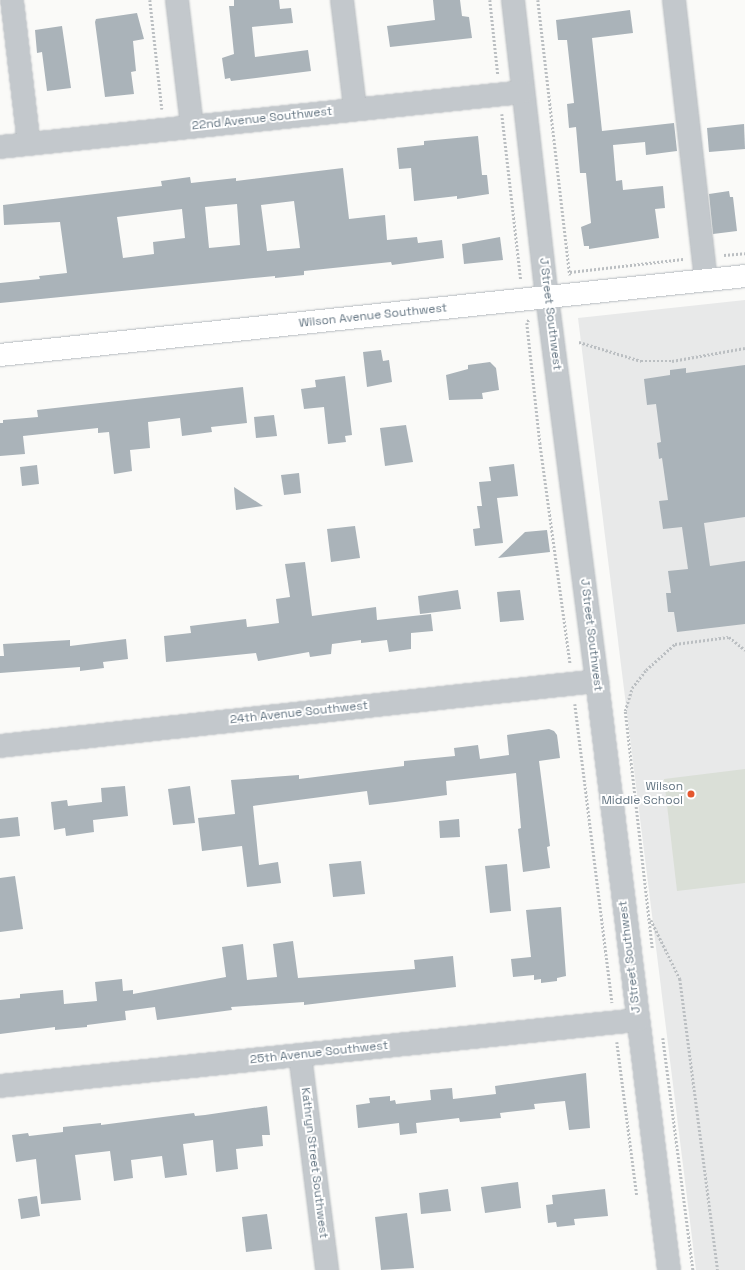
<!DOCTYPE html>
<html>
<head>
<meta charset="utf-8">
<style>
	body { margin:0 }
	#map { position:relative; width:745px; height:1270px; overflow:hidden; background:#fafaf8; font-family:"Space Grotesk",sans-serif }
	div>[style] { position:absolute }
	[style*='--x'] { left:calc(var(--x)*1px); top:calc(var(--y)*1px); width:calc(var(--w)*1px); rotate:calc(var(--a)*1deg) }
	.built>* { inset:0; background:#e8e9e9 }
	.green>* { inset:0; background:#dadfd7 }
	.building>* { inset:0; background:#aab3b9 }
	.path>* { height:2.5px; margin-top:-1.25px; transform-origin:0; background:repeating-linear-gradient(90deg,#bbbfc2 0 2px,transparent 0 4px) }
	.roads { filter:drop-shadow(0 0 1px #b5babe) drop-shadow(0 0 1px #b5babe) }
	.minor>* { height:22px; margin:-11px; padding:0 11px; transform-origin:11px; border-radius:11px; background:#c3c8cc }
	.major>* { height:22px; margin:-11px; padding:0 11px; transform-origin:11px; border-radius:11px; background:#fff }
	.dots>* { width:11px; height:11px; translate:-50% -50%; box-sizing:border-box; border:2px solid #fff; border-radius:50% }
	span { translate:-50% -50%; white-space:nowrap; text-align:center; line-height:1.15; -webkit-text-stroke:4px #fff; paint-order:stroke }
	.street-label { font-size:12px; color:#657683 }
	.poi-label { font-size:12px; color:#657683 }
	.right { translate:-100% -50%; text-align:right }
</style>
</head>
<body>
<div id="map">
	<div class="built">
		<div style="clip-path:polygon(745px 300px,745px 1270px,696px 1270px,578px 318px)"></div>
	</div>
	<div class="green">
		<div style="clip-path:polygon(745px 769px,745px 883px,677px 891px,664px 779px)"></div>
	</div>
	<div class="building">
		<div style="clip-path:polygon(234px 0,279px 0,280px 9px,291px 8px,293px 23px,252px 27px,255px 57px,308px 50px,311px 71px,231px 81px,230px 78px,225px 79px,222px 58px,234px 54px,229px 6px,234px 6px)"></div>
		<div style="clip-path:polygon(433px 0,460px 0,462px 16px,469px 17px,472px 38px,390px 47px,387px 26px,435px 20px)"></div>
		<div style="clip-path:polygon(630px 10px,633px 33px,592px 38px,602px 131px,674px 123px,677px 151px,646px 155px,645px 142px,613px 145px,616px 181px,622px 180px,623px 190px,663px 186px,665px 208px,655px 209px,659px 238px,589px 249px,589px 246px,584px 246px,581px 227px,591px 223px,586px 173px,580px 173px,576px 127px,569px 128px,567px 104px,574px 103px,567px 40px,558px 40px,556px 20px)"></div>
		<div style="clip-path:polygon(137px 13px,144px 39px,133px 41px,136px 71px,131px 72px,134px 94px,105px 97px,95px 22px,96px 19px)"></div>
		<div style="clip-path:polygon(62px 26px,71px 88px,47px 91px,42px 52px,37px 53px,35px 30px)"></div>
		<div style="clip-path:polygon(744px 124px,745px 149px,709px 152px,707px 128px)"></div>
		<div style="clip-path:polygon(478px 136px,482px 175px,487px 175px,489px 194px,457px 199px,457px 196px,414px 201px,411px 168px,399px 169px,397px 148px,424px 145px,424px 141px)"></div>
		<div style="clip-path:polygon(evenodd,343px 168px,349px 219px,385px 215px,387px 240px,417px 237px,418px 243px,442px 240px,444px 258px,392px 265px,391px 262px,304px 271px,304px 275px,275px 278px,275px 276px,0 303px,0 283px,40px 279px,39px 276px,67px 273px,60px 222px,4px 225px,3px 205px,162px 186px,161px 181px,190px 177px,191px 183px,236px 178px,236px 181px,343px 168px,294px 201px,300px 248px,267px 251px,261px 205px,294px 201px,343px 168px,237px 204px,240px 245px,209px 248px,205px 207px,237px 204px,343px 168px,182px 209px,185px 238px,153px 242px,154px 254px,123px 258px,117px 217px,182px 209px)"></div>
		<div style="clip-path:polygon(729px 191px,730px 197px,733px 197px,737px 231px,713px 234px,709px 194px)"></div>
		<div style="clip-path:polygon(500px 237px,503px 260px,464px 264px,462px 244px)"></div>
		<div style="clip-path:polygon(381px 350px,383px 361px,389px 360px,392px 382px,367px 387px,363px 352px)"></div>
		<div style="clip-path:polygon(490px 362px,496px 368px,499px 390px,482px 393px,483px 399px,449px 400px,446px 375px,468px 369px,468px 365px)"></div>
		<div style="clip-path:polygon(745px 365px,745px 517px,704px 523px,710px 566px,745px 561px,745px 624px,677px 632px,674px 612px,668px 612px,666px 593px,671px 593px,668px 571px,688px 569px,682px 527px,663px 529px,659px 501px,668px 500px,662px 458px,659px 459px,657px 443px,661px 442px,656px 404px,647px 405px,644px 379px,670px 375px,670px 370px,686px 368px,686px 373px)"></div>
		<div style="clip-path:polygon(345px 376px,352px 435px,345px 436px,346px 442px,328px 444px,324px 407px,304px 409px,301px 389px,316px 387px,315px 380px)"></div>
		<div style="clip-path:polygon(243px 387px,247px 423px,211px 427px,212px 432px,182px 436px,180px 418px,148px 422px,150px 448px,130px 450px,132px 471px,114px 474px,109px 432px,98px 433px,98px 428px,23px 436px,25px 454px,0 456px,0 423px,3px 423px,3px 420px,38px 417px,37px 410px)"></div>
		<div style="clip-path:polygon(274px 415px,277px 436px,256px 438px,254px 417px)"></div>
		<div style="clip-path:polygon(406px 425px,413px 462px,385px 466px,380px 428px)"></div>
		<div style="clip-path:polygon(514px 464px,518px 496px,497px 498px,503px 543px,475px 546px,473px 529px,480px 528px,477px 506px,482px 506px,479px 482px,491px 481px,489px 467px)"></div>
		<div style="clip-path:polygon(37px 465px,39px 484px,22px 486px,20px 467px)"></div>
		<div style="clip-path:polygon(299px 473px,301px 493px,284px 495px,281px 475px)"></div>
		<div style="clip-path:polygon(234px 487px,263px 506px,236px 510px)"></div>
		<div style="clip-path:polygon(355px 526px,360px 558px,331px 562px,327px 529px)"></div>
		<div style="clip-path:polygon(547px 530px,550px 552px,498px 558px,525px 532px)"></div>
		<div style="clip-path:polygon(305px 562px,312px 616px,376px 607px,377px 620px,431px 614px,433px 631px,411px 633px,411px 649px,389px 652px,387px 640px,361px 643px,361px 640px,332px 644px,331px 654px,310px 657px,309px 652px,258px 661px,256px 653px,166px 662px,164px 636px,191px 633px,190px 626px,246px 619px,247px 627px,279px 623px,276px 599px,290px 597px,285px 564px)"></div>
		<div style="clip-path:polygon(458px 590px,461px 609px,420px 614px,418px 596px)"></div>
		<div style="clip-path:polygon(520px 590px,524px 620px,500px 622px,497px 592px)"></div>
		<div style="clip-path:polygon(126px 639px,128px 659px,103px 662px,104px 668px,80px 671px,80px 667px,0 673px,0 656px,4px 656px,3px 644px,70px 640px,70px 646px)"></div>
		<div style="clip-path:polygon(549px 729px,554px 731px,557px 735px,560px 758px,539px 761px,550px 846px,547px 847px,550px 868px,523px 872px,518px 829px,521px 828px,516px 773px,446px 781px,447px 795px,395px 802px,369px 805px,367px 791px,253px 806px,259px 865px,278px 862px,281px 883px,247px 887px,242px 846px,202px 851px,198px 818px,235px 814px,231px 780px,299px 775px,299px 779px,404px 766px,404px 761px,455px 756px,454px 748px,478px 745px,480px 759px,509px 755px,507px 735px)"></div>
		<div style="clip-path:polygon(125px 786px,128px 816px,93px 820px,94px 832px,66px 836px,65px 828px,54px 830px,51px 802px,67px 800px,68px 806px,102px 802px,101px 788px)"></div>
		<div style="clip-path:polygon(190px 786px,195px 823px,173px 825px,168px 789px)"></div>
		<div style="clip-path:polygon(18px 817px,20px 836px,0 838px,0 819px)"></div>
		<div style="clip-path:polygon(459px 819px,460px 837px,440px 838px,439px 821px)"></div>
		<div style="clip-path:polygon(361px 861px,365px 894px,333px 897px,329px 864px)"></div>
		<div style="clip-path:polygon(507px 864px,511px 911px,490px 913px,485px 866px)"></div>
		<div style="clip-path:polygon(15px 876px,23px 929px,0 932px,0 878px)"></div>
		<div style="clip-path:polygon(561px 907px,566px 976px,557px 978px,557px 981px,541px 983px,541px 979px,534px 980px,534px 975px,513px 977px,511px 959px,531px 957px,526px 910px)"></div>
		<div style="clip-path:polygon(293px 941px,298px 978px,415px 969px,414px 960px,453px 956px,456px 987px,304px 1005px,304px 1002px,231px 1007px,232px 1010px,157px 1020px,155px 1007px,125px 1011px,126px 1020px,87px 1025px,87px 1027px,55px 1030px,55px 1027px,0 1034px,0 1000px,20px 998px,20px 994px,63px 990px,64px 1004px,97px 1001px,95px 982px,122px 979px,123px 991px,133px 990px,133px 994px,226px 977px,222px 947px,243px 944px,247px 980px,277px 977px,273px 944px)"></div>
		<div style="clip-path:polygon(586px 1073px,590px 1128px,569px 1130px,565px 1101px,534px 1104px,535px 1109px,500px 1113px,501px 1118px,460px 1122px,459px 1118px,416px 1123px,417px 1133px,400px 1135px,399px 1123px,358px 1128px,356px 1105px,370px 1103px,369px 1098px,390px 1096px,390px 1101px,395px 1100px,396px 1104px,431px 1100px,430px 1090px,452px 1088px,453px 1099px,496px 1094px,495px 1086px)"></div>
		<div style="clip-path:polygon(267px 1106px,270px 1135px,262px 1135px,263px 1146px,236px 1149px,238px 1169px,216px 1172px,213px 1140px,183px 1144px,187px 1175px,165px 1178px,162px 1156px,131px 1160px,133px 1178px,114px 1181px,110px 1151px,75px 1155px,81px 1200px,41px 1204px,36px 1159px,16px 1162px,12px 1135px,28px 1133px,29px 1136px,63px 1132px,63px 1127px,101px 1123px,101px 1125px,194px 1113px,195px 1116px,205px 1115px)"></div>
		<div style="clip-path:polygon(518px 1182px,521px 1208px,485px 1213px,481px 1187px)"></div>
		<div style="clip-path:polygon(448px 1189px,451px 1211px,421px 1214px,419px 1193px)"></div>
		<div style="clip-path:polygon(605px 1189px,608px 1216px,574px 1219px,575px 1225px,557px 1227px,556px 1222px,548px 1223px,546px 1205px,553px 1204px,552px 1195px)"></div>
		<div style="clip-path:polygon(37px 1196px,40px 1216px,21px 1219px,18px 1199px)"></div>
		<div style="clip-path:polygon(407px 1213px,414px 1268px,381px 1270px,375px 1217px)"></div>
		<div style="clip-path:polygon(267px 1214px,272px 1249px,246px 1252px,242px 1217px)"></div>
	</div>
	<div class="path">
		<div style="--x:150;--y:0;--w:110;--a:83.7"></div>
		<div style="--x:490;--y:0;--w:75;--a:83.9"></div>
		<div style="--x:538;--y:0;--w:277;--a:83.4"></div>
		<div style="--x:502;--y:114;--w:167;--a:83.5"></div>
		<div style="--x:724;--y:255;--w:21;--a:-5"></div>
		<div style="--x:570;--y:272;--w:114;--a:-6.6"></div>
		<div style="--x:529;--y:320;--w:4;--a:124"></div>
		<div style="--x:527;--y:323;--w:121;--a:83.8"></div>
		<div style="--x:540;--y:443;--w:222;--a:82.2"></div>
		<div style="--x:579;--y:342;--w:65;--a:17"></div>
		<div style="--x:641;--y:361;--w:31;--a:0"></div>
		<div style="--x:672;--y:361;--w:74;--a:-10.1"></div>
		<div style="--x:575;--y:704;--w:301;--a:82.9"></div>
		<div style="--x:651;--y:920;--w:66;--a:63.8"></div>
		<div style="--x:680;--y:979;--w:293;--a:82.6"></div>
		<div style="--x:652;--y:948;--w:239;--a:-96.5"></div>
		<div style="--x:625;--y:711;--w:24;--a:-73"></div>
		<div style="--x:632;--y:688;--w:23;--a:-52"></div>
		<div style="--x:646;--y:670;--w:39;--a:-42"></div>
		<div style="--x:675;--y:644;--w:54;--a:-7.4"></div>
		<div style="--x:729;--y:637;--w:21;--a:39"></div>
		<div style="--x:663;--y:1038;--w:234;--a:82.6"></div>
		<div style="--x:617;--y:1042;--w:154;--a:82.6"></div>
	</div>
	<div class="roads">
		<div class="minor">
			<div style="--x:12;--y:0;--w:145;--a:83.3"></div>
			<div style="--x:177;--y:0;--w:127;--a:83.2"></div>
			<div style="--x:342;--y:0;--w:109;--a:83.1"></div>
			<div style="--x:513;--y:0;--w:299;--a:83.5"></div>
			<div style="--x:547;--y:297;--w:387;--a:82.6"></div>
			<div style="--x:597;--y:681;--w:593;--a:83.03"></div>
			<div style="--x:674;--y:0;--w:282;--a:83.5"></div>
			<div style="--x:0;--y:147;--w:526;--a:-6"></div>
			<div style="--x:0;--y:746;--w:601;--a:-6.21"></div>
			<div style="--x:300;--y:1055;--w:217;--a:82.8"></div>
			<div style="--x:0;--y:1086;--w:641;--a:-5.91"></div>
		</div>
		<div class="major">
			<div style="--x:0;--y:355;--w:749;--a:-6.05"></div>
		</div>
	</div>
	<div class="dots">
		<div style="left:691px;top:794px;background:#e4572e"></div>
	</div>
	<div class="street-label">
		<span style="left:262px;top:119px;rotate:-6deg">22nd Avenue Southwest</span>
		<span style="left:550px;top:314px;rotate:83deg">J Street Southwest</span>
		<span style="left:373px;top:316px;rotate:-6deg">Wilson Avenue Southwest</span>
		<span style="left:591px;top:635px;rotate:83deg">J Street Southwest</span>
		<span style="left:299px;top:713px;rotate:-6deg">24th Avenue Southwest</span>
		<span style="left:630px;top:957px;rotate:-97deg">J Street Southwest</span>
		<span style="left:319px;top:1053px;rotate:-6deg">25th Avenue Southwest</span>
		<span style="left:314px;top:1163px;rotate:83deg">Kathryn Street Southwest</span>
	</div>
	<div class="poi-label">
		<span class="right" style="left:683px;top:794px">Wilson<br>Middle School</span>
	</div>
</div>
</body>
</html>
